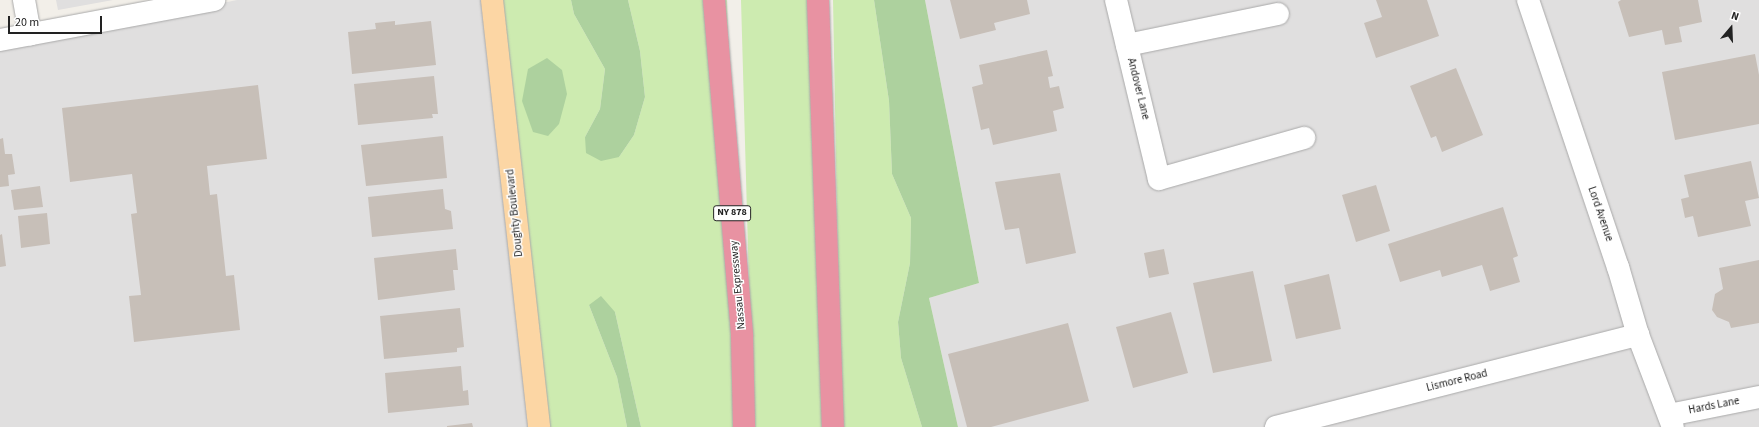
<!DOCTYPE html>
<html>
<head>
<meta charset="utf-8">
<style>
	body { margin:0 }
	#map { position:relative; width:1759px; height:427px; overflow:hidden; background:#f2efe9; font-family:"Source Sans 3",sans-serif }
	div>[style] { position:absolute }
	[style*='--x'] { left:calc(var(--x)*1px); top:calc(var(--y)*1px); width:calc(var(--w)*1px); rotate:calc(var(--a)*1deg) }
	.residential>* { inset:0; background:#e0dfdf }
	.grass>* { inset:0; background:#cdebb0 }
	.forest>* { inset:0; background:#add19e }
	.building>* { inset:0; background:#c7bfb8 }
	.roads { filter:drop-shadow(0 0 1px #a9a9a9) drop-shadow(0 0 1px #a9a9a9) }
	.minor>* { height:22px; margin:-11px; padding:0 11px; transform-origin:11px; border-radius:11px; background:#fff }
	.major>* { height:22px; margin:-11px; padding:0 11px; transform-origin:11px; border-radius:11px; background:#fcd6a4 }
	.highway>* { height:22px; margin:-11px; padding:0 11px; transform-origin:11px; border-radius:11px; background:#e892a2 }
	span { translate:-50% -50%; white-space:nowrap; text-align:center; line-height:1.15; -webkit-text-stroke:3px #fff; paint-order:stroke }
	.shield-label span { padding:1px 3px; background:#fff; border:1px solid; border-radius:3px; -webkit-text-stroke-width:0 }
	.shield-label { font-size:10px; color:#222; font-weight:700 }
	.street-label { font-size:11px; color:#222 }
	.north { position:absolute; left:1711px; top:8px; width:40px; height:40px; -webkit-text-stroke:3px #fff; paint-order:stroke; rotate:19deg; font-size:11px; font-weight:700; line-height:16px; text-align:center; color:#222 }
	.north::after { content:''; display:block; margin:auto; width:14px; height:18px; background:#222; clip-path:polygon(50% 0,100% 100%,50% 72%,0 100%) }
	.scale { position:absolute; left:8px; top:16px; width:94px; height:18px; box-sizing:border-box; border:2px solid #222; border-top:0; padding-left:5px; font-size:12px; line-height:14px; white-space:nowrap; color:#222; -webkit-text-stroke:3px #fff; paint-order:stroke }
</style>
</head>
<body>
<div id="map">
	<div class="residential">
		<div style="clip-path:polygon(56px 0,113px 0,58px 10px)"></div>
		<div style="clip-path:polygon(237px 0,496px 0,543px 427px,0 427px,0 49px)"></div>
		<div style="clip-path:polygon(925px 0,1759px 0,1759px 427px,958px 427px,929px 298px,979px 283px)"></div>
	</div>
	<div class="grass">
		<div style="clip-path:polygon(496px 0,571px 0,574px 14px,605px 69px,600px 109px,585px 137px,619px 157px,634px 135px,645px 97px,640px 51px,628px 0,727px 0,738px 427px,641px 427px,615px 312px,589px 305px,617px 377px,627px 427px,543px 427px)"></div>
		<div style="clip-path:polygon(741px 0,817px 0,826px 427px,753px 427px)"></div>
		<div style="clip-path:polygon(833px 0,874px 0,889px 101px,892px 174px,911px 218px,910px 263px,898px 322px,901px 358px,922px 427px,841px 427px)"></div>
	</div>
	<div class="forest">
		<div style="clip-path:polygon(571px 0,628px 0,640px 51px,645px 97px,634px 135px,619px 157px,601px 161px,586px 153px,585px 137px,600px 109px,605px 69px,574px 14px)"></div>
		<div style="clip-path:polygon(874px 0,925px 0,979px 283px,929px 298px,958px 427px,922px 427px,901px 358px,898px 322px,910px 263px,911px 218px,892px 174px,889px 101px)"></div>
		<div style="clip-path:polygon(547px 58px,562px 70px,567px 94px,559px 124px,548px 136px,533px 132px,522px 101px,528px 69px)"></div>
		<div style="clip-path:polygon(601px 296px,615px 312px,641px 427px,627px 427px,617px 377px,589px 305px)"></div>
	</div>
	<div class="building">
		<div style="clip-path:polygon(950px 0,1027px 0,1030px 14px,994px 23px,996px 30px,960px 39px)"></div>
		<div style="clip-path:polygon(1376px 0,1427px 0,1439px 36px,1376px 58px,1364px 23px,1382px 17px)"></div>
		<div style="clip-path:polygon(1621px 0,1698px 0,1702px 22px,1679px 27px,1682px 42px,1665px 45px,1662px 30px,1629px 37px,1618px 2px)"></div>
		<div style="clip-path:polygon(395px 21px,395px 25px,431px 21px,436px 65px,352px 74px,348px 32px,376px 29px,375px 23px)"></div>
		<div style="clip-path:polygon(1047px 50px,1053px 76px,1048px 77px,1050px 88px,1059px 86px,1064px 108px,1053px 111px,1057px 131px,993px 145px,989px 128px,981px 130px,972px 87px,983px 84px,979px 65px)"></div>
		<div style="clip-path:polygon(1755px 54px,1759px 75px,1759px 124px,1675px 140px,1662px 72px)"></div>
		<div style="clip-path:polygon(1456px 68px,1483px 135px,1442px 152px,1436px 136px,1431px 138px,1410px 86px)"></div>
		<div style="clip-path:polygon(434px 76px,438px 114px,432px 114px,433px 118px,358px 125px,354px 84px)"></div>
		<div style="clip-path:polygon(258px 85px,267px 159px,207px 166px,210px 195px,217px 194px,226px 276px,234px 275px,240px 330px,134px 342px,129px 296px,141px 295px,131px 214px,137px 213px,132px 174px,70px 182px,62px 108px)"></div>
		<div style="clip-path:polygon(443px 136px,447px 178px,366px 186px,361px 145px)"></div>
		<div style="clip-path:polygon(3px 138px,5px 154px,12px 154px,15px 174px,8px 175px,9px 186px,0 187px,0 139px)"></div>
		<div style="clip-path:polygon(1751px 161px,1759px 198px,1745px 201px,1751px 226px,1698px 237px,1693px 216px,1685px 218px,1681px 199px,1689px 197px,1684px 175px)"></div>
		<div style="clip-path:polygon(1060px 173px,1076px 253px,1026px 264px,1019px 228px,1005px 230px,995px 182px)"></div>
		<div style="clip-path:polygon(1376px 185px,1390px 231px,1356px 242px,1342px 195px)"></div>
		<div style="clip-path:polygon(40px 186px,43px 207px,14px 210px,11px 190px)"></div>
		<div style="clip-path:polygon(443px 189px,445px 209px,451px 211px,453px 229px,372px 237px,368px 197px)"></div>
		<div style="clip-path:polygon(1503px 207px,1518px 256px,1513px 258px,1520px 282px,1490px 291px,1482px 265px,1442px 277px,1440px 270px,1400px 282px,1388px 244px)"></div>
		<div style="clip-path:polygon(47px 213px,50px 244px,21px 248px,18px 216px)"></div>
		<div style="clip-path:polygon(2px 234px,6px 266px,0 267px,0 235px)"></div>
		<div style="clip-path:polygon(456px 249px,458px 270px,453px 270px,455px 290px,378px 300px,374px 258px)"></div>
		<div style="clip-path:polygon(1164px 249px,1169px 274px,1149px 278px,1144px 253px)"></div>
		<div style="clip-path:polygon(1759px 260px,1759px 323px,1731px 328px,1729px 322px,1717px 317px,1712px 310px,1715px 294px,1723px 289px,1719px 268px)"></div>
		<div style="clip-path:polygon(1253px 271px,1272px 361px,1213px 373px,1193px 283px)"></div>
		<div style="clip-path:polygon(1329px 274px,1341px 329px,1296px 339px,1284px 285px)"></div>
		<div style="clip-path:polygon(460px 308px,464px 347px,457px 348px,457px 352px,384px 359px,380px 316px)"></div>
		<div style="clip-path:polygon(1171px 312px,1188px 373px,1133px 388px,1116px 327px)"></div>
		<div style="clip-path:polygon(1068px 323px,1089px 401px,991px 427px,967px 427px,948px 354px)"></div>
		<div style="clip-path:polygon(461px 366px,463px 391px,468px 390px,469px 405px,388px 413px,385px 373px)"></div>
		<div style="clip-path:polygon(472px 423px,473px 427px,447px 427px,447px 426px)"></div>
	</div>
	<div class="roads">
		<div class="minor">
			<div style="--x:24;--y:0;--w:35;--a:80"></div>
			<div style="--x:1116;--y:0;--w:184;--a:76.5"></div>
			<div style="--x:1159;--y:179;--w:151;--a:-15.8"></div>
			<div style="--x:1528;--y:0;--w:282;--a:71.4"></div>
			<div style="--x:1618;--y:267;--w:71;--a:73.6"></div>
			<div style="--x:1638;--y:335;--w:98;--a:69.2"></div>
			<div style="--x:0;--y:40;--w:218;--a:-10.6"></div>
			<div style="--x:1127;--y:45;--w:154;--a:-11.6"></div>
			<div style="--x:1669;--y:415;--w:92;--a:-11.3"></div>
			<div style="--x:1276;--y:427;--w:374;--a:-14.3"></div>
		</div>
		<div class="major">
			<div style="--x:492;--y:0;--w:430;--a:83.7"></div>
		</div>
		<div class="highway">
			<div style="--x:714;--y:0;--w:337;--a:85.2"></div>
			<div style="--x:742;--y:336;--w:91;--a:88.7"></div>
			<div style="--x:818;--y:0;--w:427;--a:88"></div>
		</div>
	</div>
	<div class="shield-label">
		<span style="left:732px;top:213px">NY 878</span>
	</div>
	<div class="street-label">
		<span style="left:1138px;top:89px;rotate:76deg">Andover Lane</span>
		<span style="left:515px;top:213px;rotate:-96deg">Doughty Boulevard</span>
		<span style="left:1600px;top:214px;rotate:71deg">Lord Avenue</span>
		<span style="left:738px;top:285px;rotate:-95deg">Nassau Expressway</span>
		<span style="left:1457px;top:381px;rotate:-14deg">Lismore Road</span>
		<span style="left:1714px;top:406px;rotate:-11deg">Hards Lane</span>
	</div>
	<div class="north">N</div>
	<div class="scale">20 m</div>
</div>
</body>
</html>
